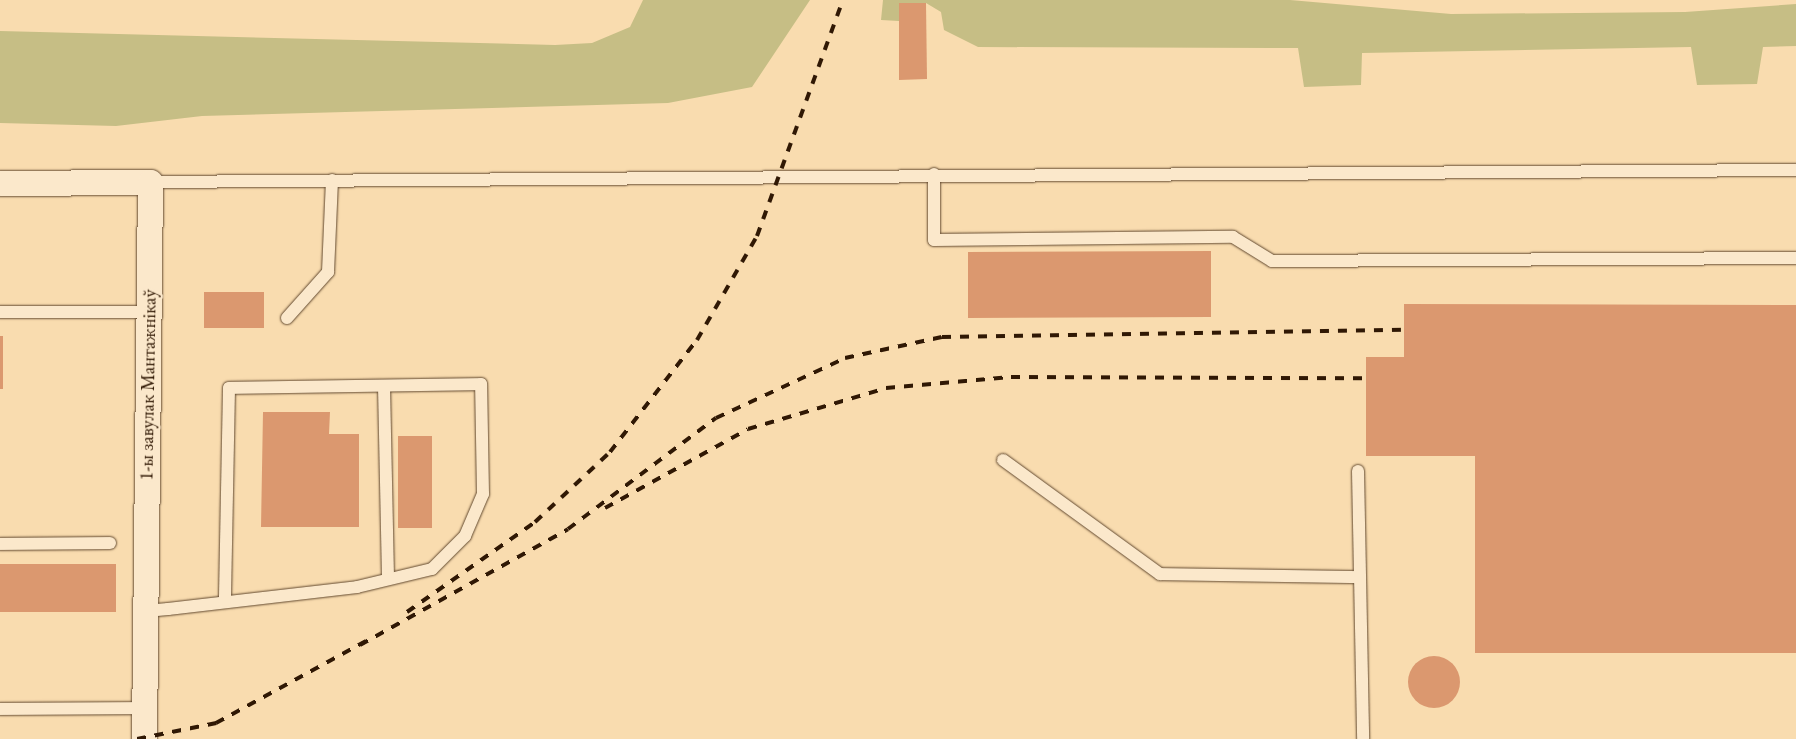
<!DOCTYPE html>
<html>
<head>
<meta charset="utf-8">
<style>
	body { margin:0 }
	#map { position:relative; width:1796px; height:739px; overflow:hidden; background:#f9dcaf; font-family:"EB Garamond",serif }
	div>[style] { position:absolute }
	[style*='--x'] { left:calc(var(--x)*1px); top:calc(var(--y)*1px); width:calc(var(--w)*1px); rotate:calc(var(--a)*1deg) }
	.green>* { inset:0; background:#c6be85 }
	.building>* { inset:0; background:#db986f }
	.round { border-radius:50% }
	.roads { filter:drop-shadow(0 0 1px #62492f) drop-shadow(0 0 1px #62492f) }
	.service>* { height:12px; margin:-6px; padding:0 6px; transform-origin:6px; border-radius:6px; background:#fbe8cb }
	.minor>* { height:25px; margin:-12.5px; padding:0 12.5px; transform-origin:12.5px; border-radius:12.5px; background:#fbe8cb }
	.rail>* { height:4px; margin-top:-2px; transform-origin:0; background:repeating-linear-gradient(90deg,#301804 0 9px,transparent 0 18px) }
	span { translate:-50% -50%; white-space:nowrap; text-align:center; line-height:1.15; -webkit-text-stroke:4.5px #fbe8cb; paint-order:stroke }
	.street-label { font-size:19px; color:#301804 }
</style>
</head>
<body>
<div id="map">
	<div class="green">
		<div style="clip-path:polygon(643px 0,810px 0,752px 87px,668px 103px,202px 116px,116px 126px,0 123px,0 31px,555px 45px,592px 43px,630px 27px)"></div>
		<div style="clip-path:polygon(883px 0,1290px 0,1451px 14px,1685px 12px,1796px 4px,1796px 46px,1763px 47px,1757px 84px,1697px 85px,1691px 47px,1362px 53px,1361px 85px,1304px 87px,1298px 48px,978px 47px,944px 30px,941px 12px,926px 3px,899px 3px,899px 21px,881px 20px)"></div>
	</div>
	<div class="building">
		<div style="clip-path:polygon(899px 3px,926px 3px,927px 79px,899px 80px)"></div>
		<div style="clip-path:polygon(1211px 251px,1211px 317px,968px 318px,968px 252px)"></div>
		<div style="clip-path:polygon(204px 292px,264px 292px,264px 328px,204px 328px)"></div>
		<div style="clip-path:polygon(1404px 304px,1796px 305px,1796px 653px,1475px 653px,1475px 456px,1366px 456px,1366px 357px,1404px 357px)"></div>
		<div style="clip-path:polygon(0 336px,3px 336px,3px 389px,0 389px)"></div>
		<div style="clip-path:polygon(263px 412px,330px 412px,329px 434px,359px 434px,359px 527px,261px 527px)"></div>
		<div style="clip-path:polygon(398px 436px,432px 436px,432px 528px,398px 528px)"></div>
		<div style="clip-path:polygon(0 564px,116px 564px,116px 612px,0 612px)"></div>
		<div class="round" style="left:1408px;top:656px;width:52px;height:52px"></div>
	</div>
	<div class="roads">
		<div class="service">
			<div style="--x:934;--y:174;--w:66;--a:90"></div>
			<div style="--x:934;--y:240;--w:299;--a:-0.6"></div>
			<div style="--x:1233;--y:237;--w:46;--a:31.6"></div>
			<div style="--x:1272;--y:261;--w:524;--a:-0.33"></div>
			<div style="--x:150;--y:182;--w:1646;--a:-0.42"></div>
			<div style="--x:0;--y:312;--w:149;--a:0"></div>
			<div style="--x:287;--y:318;--w:62;--a:-48.3"></div>
			<div style="--x:328;--y:272;--w:92;--a:-87.5"></div>
			<div style="--x:384;--y:386;--w:193;--a:88.8"></div>
			<div style="--x:1003;--y:460;--w:194;--a:36"></div>
			<div style="--x:1160;--y:574;--w:200;--a:0.9"></div>
			<div style="--x:1358;--y:471;--w:268;--a:88.9"></div>
			<div style="--x:0;--y:544;--w:110;--a:-0.5"></div>
			<div style="--x:146;--y:611;--w:22;--a:-5"></div>
			<div style="--x:168;--y:609;--w:190;--a:-6.6"></div>
			<div style="--x:357;--y:587;--w:77;--a:-13.5"></div>
			<div style="--x:432;--y:569;--w:47;--a:-45"></div>
			<div style="--x:465;--y:536;--w:46;--a:-66.8"></div>
			<div style="--x:483;--y:494;--w:110;--a:-91"></div>
			<div style="--x:481;--y:384;--w:252;--a:179.1"></div>
			<div style="--x:229;--y:388;--w:214;--a:91.1"></div>
			<div style="--x:0;--y:709;--w:145;--a:-0.4"></div>
		</div>
		<div class="minor">
			<div style="--x:0;--y:183;--w:150;--a:-0.4"></div>
			<div style="--x:150;--y:182;--w:557;--a:90.62"></div>
		</div>
	</div>
	<div class="rail">
		<div style="--x:605;--y:508;--w:163;--a:-28.9"></div>
		<div style="--x:748;--y:429;--w:144;--a:-16.5"></div>
		<div style="--x:886;--y:388;--w:125;--a:-5"></div>
		<div style="--x:1011;--y:377;--w:355;--a:0.2"></div>
		<div style="--x:407;--y:612;--w:156;--a:-35.1"></div>
		<div style="--x:535;--y:522;--w:103;--a:-43"></div>
		<div style="--x:610;--y:452;--w:142;--a:-52.2"></div>
		<div style="--x:697;--y:340;--w:120;--a:-60"></div>
		<div style="--x:757;--y:236;--w:251;--a:-70"></div>
		<div style="--x:360;--y:645;--w:238;--a:-29.1"></div>
		<div style="--x:568;--y:529;--w:185;--a:-36.9"></div>
		<div style="--x:716;--y:418;--w:142;--a:-24.9"></div>
		<div style="--x:845;--y:358;--w:99;--a:-12.2"></div>
		<div style="--x:942;--y:337;--w:462;--a:-0.9"></div>
		<div style="--x:137;--y:739;--w:81;--a:-11.4"></div>
		<div style="--x:216;--y:723;--w:171;--a:-28.7"></div>
	</div>
	<div class="street-label">
		<span style="left:148px;top:385px;rotate:-89deg">1-ы завулак Мантажнікаў</span>
	</div>
</div>
</body>
</html>
